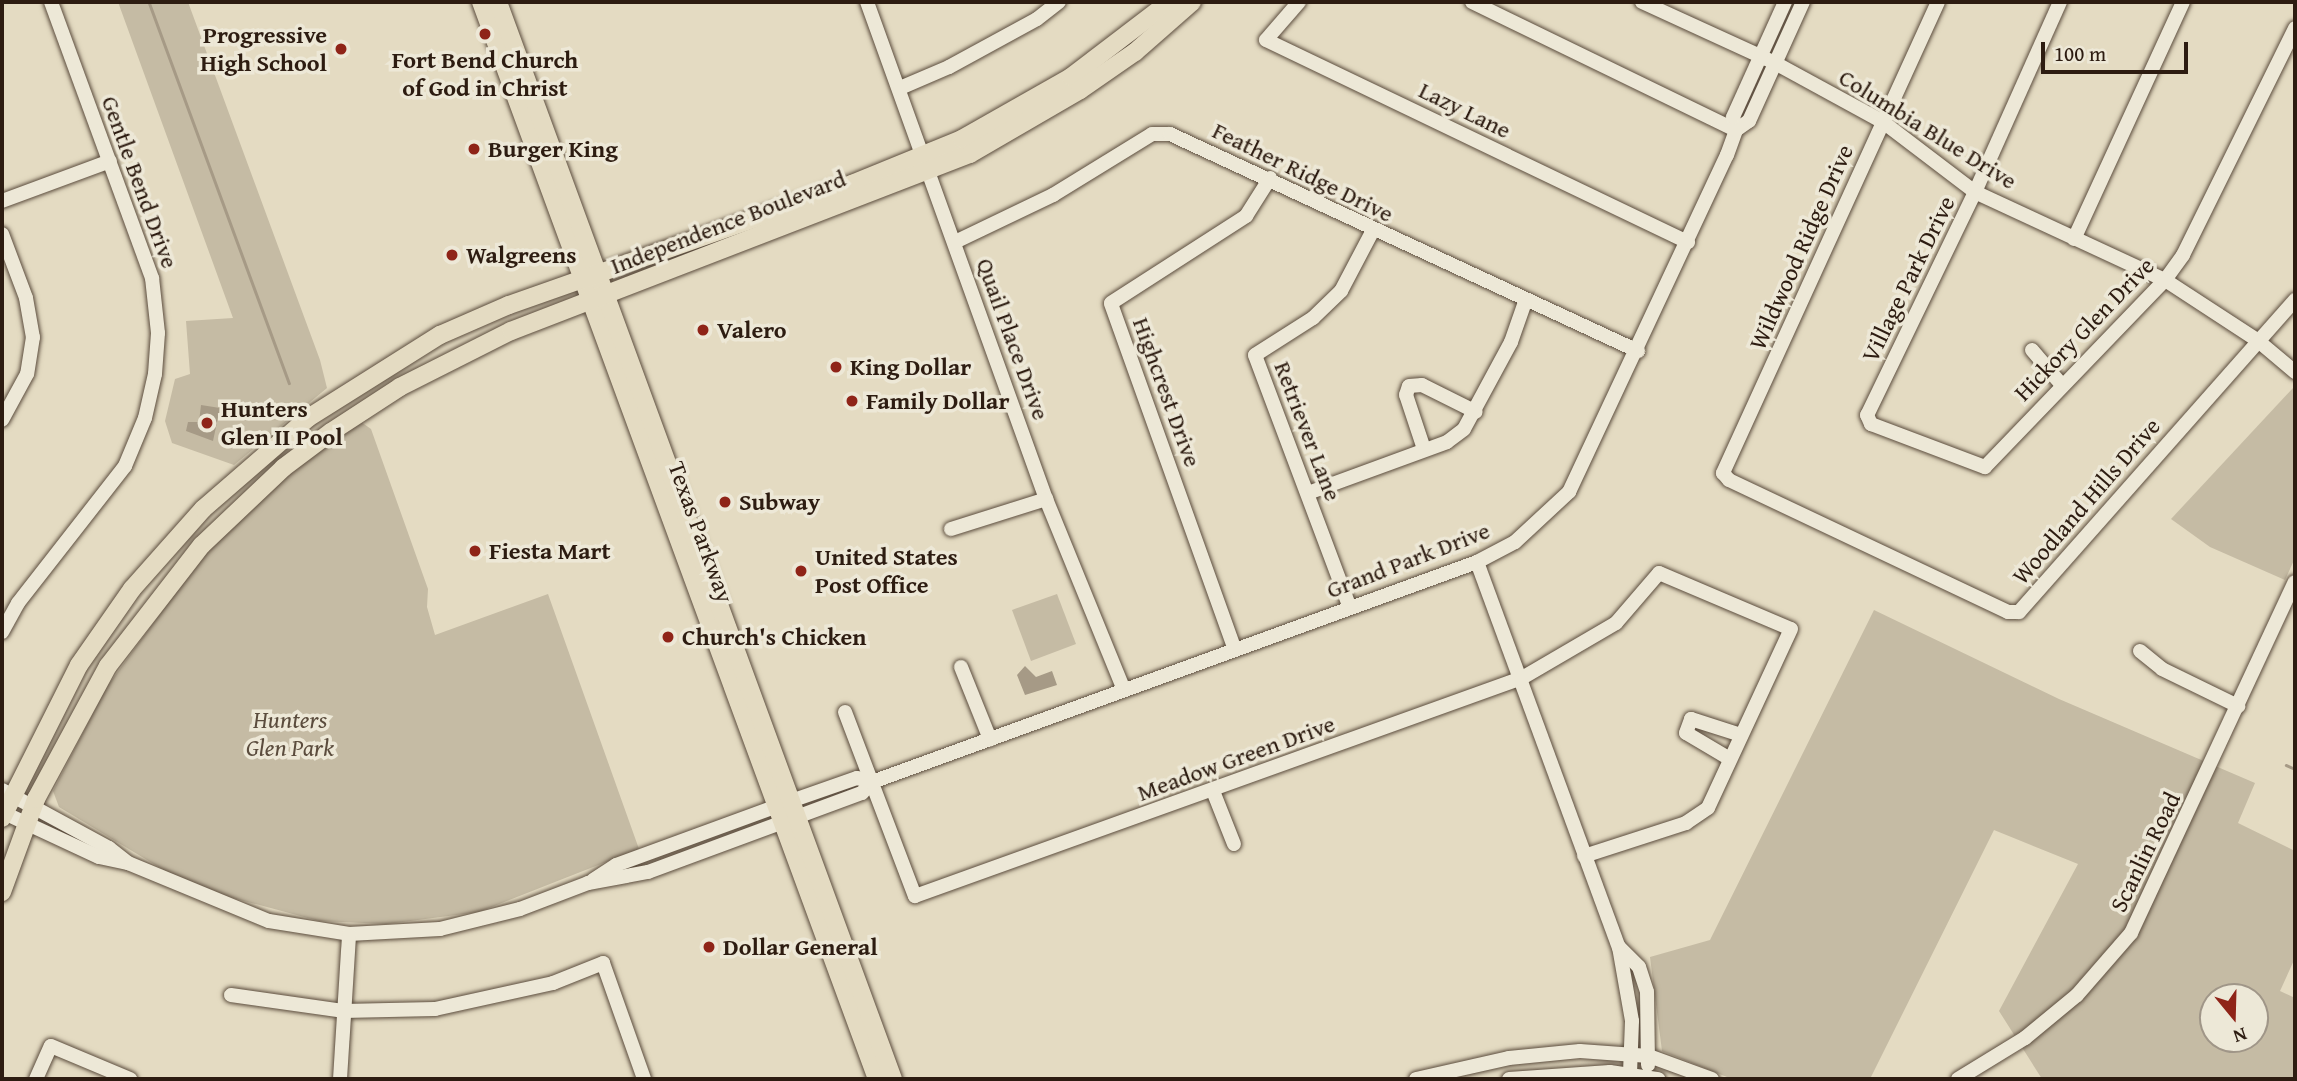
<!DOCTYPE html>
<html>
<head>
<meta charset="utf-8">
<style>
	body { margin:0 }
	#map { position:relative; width:2297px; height:1081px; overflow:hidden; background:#e4dbc2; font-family:"Gentium Book Plus",serif }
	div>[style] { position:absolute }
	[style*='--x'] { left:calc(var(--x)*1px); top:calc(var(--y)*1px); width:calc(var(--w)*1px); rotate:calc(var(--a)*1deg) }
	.green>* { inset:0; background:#c5bba4 }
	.water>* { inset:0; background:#a69a86 }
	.stream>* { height:2.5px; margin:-1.25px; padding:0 1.25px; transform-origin:1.25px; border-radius:1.25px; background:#a69a86 }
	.roads { filter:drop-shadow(0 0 2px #5b4c3d) drop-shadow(0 0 2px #5b4c3d) }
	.minor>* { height:14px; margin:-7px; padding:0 7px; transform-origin:7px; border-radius:7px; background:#ede8d7 }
	.major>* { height:18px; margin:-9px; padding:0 9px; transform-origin:9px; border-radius:9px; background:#e4dbc2 }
	.dots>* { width:19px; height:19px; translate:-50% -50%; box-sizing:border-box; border:4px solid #ede8d7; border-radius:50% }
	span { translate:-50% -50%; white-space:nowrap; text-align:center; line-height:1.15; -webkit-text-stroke:7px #ede8d7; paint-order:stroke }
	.poi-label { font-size:24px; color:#2d1c11; font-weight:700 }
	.right { translate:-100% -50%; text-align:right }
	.left { translate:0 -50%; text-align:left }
	.street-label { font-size:24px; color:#2d1c11 }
	.park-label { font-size:24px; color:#5b4c3d; font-style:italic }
	.frame { position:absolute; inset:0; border:4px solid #2d1c11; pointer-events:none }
	.north { position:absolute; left:2199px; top:983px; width:70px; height:70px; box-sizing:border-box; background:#ede8d7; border:2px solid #a09688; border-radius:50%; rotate:161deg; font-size:19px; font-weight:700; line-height:28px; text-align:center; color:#2d1c11 }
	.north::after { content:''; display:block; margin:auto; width:24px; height:32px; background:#8f2418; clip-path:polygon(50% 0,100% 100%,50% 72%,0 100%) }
	.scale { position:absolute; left:2041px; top:42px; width:147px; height:32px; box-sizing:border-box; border:4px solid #2d1c11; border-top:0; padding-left:9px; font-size:21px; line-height:24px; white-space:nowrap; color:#2d1c11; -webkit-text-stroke:5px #ede8d7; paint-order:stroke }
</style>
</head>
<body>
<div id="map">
	<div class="green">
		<div style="clip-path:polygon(118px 2px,188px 2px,320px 360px,327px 388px,234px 465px,172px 443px,165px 421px,175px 379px,190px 374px,186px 321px,233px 318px)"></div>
		<div style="clip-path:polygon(2293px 388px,2295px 558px,2285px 580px,2210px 547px,2171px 519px)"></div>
		<div style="clip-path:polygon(361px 422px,371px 429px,428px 589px,427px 607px,435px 635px,548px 594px,639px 849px,479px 912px,387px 924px,319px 921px,192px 887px,59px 807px,53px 791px,106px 688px,208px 548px,282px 474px)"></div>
		<div style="clip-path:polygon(1057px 594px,1076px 644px,1031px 661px,1012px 610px)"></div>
		<div style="clip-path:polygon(evenodd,1874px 610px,2059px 699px,2255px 783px,2238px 823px,2295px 851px,2295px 958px,2280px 991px,2295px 998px,2295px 1079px,2042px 1079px,1999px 1011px,2078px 864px,1994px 830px,1870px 1079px,1732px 1079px,1662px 1051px,1650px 957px,1710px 940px,1874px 610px,2213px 997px,2255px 997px,2255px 1039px,2213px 1039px,2213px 997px)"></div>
	</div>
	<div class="water">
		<div style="clip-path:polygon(201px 405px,220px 408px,213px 441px,186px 431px,188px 422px,199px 422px)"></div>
		<div style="clip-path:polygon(1025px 666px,1036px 677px,1052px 671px,1057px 685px,1025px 695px,1017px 675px)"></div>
	</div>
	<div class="stream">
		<div style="--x:149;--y:2;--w:406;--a:69.8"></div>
		<div style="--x:2286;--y:765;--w:10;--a:24"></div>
	</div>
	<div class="roads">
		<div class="minor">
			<div style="--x:867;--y:2;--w:528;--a:70.19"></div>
			<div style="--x:1046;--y:499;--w:206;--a:67.8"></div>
			<div style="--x:1299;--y:2;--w:50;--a:131"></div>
			<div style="--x:1266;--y:40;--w:468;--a:25.6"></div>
			<div style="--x:1472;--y:2;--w:293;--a:25.9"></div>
			<div style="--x:1642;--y:2;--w:146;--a:24.6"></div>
			<div style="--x:1775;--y:63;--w:123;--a:28.6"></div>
			<div style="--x:1883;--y:122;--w:116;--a:37.3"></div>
			<div style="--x:1975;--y:192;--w:209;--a:24.9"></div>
			<div style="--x:2165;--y:280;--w:110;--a:33.1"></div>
			<div style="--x:2257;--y:340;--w:50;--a:40.1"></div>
			<div style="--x:1938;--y:2;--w:518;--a:114.54"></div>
			<div style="--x:1723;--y:473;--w:9;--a:49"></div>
			<div style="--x:1729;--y:480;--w:309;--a:25.3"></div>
			<div style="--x:2008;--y:612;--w:11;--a:0"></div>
			<div style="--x:2019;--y:612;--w:417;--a:-48.5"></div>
			<div style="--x:2060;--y:2;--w:208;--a:114.1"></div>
			<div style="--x:1975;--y:192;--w:248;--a:115.8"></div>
			<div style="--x:1867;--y:415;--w:10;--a:66"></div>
			<div style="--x:1871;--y:424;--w:122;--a:20.7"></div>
			<div style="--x:1985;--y:467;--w:260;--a:-46.1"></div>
			<div style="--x:2165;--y:280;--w:31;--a:-54"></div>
			<div style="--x:2183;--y:255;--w:253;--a:-63.7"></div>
			<div style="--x:900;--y:88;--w:53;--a:-23.2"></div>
			<div style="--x:949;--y:67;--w:100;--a:-28.6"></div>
			<div style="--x:1037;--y:19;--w:28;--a:-38"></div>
			<div style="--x:1736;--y:130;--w:16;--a:-35"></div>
			<div style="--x:1749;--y:121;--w:131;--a:-65.6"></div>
			<div style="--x:2;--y:201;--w:115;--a:-20.3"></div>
			<div style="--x:2;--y:234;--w:68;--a:69.4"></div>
			<div style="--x:26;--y:298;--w:40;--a:80"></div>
			<div style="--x:33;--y:337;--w:37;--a:99"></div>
			<div style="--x:27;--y:374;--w:52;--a:118.5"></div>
			<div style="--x:2074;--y:239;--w:261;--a:-65.3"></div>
			<div style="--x:955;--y:242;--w:109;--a:-25.6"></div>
			<div style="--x:1053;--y:195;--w:116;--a:-31.6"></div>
			<div style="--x:1152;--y:134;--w:18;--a:0"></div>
			<div style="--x:1170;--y:134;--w:516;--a:24.88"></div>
			<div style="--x:2032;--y:350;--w:45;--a:49.5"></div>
			<div style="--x:1424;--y:449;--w:57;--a:-108.4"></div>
			<div style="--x:1406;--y:395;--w:9;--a:-72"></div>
			<div style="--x:1409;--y:386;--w:13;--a:-4"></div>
			<div style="--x:1422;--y:385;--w:60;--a:26.6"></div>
			<div style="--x:1308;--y:493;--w:148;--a:-20.1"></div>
			<div style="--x:1447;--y:442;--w:21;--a:-37"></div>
			<div style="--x:1464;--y:429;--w:99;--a:-61.6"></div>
			<div style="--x:1511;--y:342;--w:42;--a:-70.7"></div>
			<div style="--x:951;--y:529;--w:100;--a:-17.5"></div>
			<div style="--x:1477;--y:562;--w:410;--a:69.8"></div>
			<div style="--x:1619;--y:947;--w:75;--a:80"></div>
			<div style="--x:1632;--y:1021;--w:53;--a:92.2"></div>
			<div style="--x:1350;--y:608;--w:270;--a:-110.6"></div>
			<div style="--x:1255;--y:355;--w:69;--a:-32.5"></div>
			<div style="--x:1313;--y:318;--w:39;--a:-44"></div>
			<div style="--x:1341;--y:291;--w:67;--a:-62.3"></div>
			<div style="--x:2;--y:632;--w:33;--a:-61"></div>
			<div style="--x:18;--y:603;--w:174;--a:-52"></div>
			<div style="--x:125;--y:466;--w:52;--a:-67.4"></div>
			<div style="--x:145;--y:418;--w:45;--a:-77.2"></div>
			<div style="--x:155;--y:374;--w:41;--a:-85.8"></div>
			<div style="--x:158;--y:333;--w:55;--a:-96.2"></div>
			<div style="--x:152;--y:278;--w:294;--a:-110.1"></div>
			<div style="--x:1235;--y:650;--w:368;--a:-109.7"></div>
			<div style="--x:1111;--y:303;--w:161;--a:-32.8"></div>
			<div style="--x:1246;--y:216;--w:45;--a:-57.7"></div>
			<div style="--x:2140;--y:651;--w:28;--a:39"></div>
			<div style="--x:2162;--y:669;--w:85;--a:26"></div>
			<div style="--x:961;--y:667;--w:78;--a:68.1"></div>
			<div style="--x:845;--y:712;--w:197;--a:69.2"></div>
			<div style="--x:915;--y:896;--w:645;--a:-19.76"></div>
			<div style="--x:1522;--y:678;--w:109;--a:-30.3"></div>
			<div style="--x:1616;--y:623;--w:66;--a:-49.3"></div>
			<div style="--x:1659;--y:573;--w:143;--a:23"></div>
			<div style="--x:1791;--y:629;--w:197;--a:114.9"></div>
			<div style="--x:1708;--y:808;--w:27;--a:146"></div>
			<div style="--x:1686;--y:823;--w:107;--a:162.1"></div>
			<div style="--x:1730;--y:759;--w:51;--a:-149.4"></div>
			<div style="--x:1686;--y:733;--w:15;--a:-70"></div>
			<div style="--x:1691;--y:719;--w:52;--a:17.7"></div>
			<div style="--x:2;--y:790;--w:122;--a:28.5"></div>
			<div style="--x:109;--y:848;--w:23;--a:38"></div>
			<div style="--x:1213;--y:791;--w:57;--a:68.4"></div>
			<div style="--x:2;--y:812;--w:107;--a:24.9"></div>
			<div style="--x:99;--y:857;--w:30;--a:12"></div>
			<div style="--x:128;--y:863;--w:152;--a:22.4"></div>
			<div style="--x:269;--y:921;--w:81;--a:9.2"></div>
			<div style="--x:349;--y:934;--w:91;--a:-3.1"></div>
			<div style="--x:440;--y:929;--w:82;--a:-14"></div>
			<div style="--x:520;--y:909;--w:73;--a:-20.9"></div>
			<div style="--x:588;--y:883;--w:61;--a:-10.4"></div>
			<div style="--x:648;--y:872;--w:228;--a:-20.3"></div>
			<div style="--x:862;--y:793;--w:15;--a:-48"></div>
			<div style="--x:872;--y:782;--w:644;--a:-19.98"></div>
			<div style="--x:1477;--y:562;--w:43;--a:-27.8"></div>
			<div style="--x:1515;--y:542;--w:74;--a:-42.8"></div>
			<div style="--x:1569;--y:492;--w:372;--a:-64.9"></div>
			<div style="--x:1727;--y:155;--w:27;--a:-70"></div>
			<div style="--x:1736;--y:130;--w:13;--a:-103"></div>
			<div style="--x:1733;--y:117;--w:126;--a:-65.7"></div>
			<div style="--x:593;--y:880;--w:27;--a:-33"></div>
			<div style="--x:616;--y:865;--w:186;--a:-20.1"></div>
			<div style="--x:791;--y:801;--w:70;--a:-19.2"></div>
			<div style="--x:857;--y:778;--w:16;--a:15"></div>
			<div style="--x:1619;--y:947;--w:28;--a:45"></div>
			<div style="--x:1639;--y:967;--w:26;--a:72"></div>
			<div style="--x:1647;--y:992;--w:73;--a:89.2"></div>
			<div style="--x:231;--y:995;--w:113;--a:8.1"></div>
			<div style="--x:343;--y:1011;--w:92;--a:-1.2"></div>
			<div style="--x:435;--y:1009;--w:121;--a:-12.4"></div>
			<div style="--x:553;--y:983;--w:54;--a:-21.8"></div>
			<div style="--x:603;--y:963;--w:123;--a:70.5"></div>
			<div style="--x:36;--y:1079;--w:36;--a:-66"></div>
			<div style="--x:51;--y:1046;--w:86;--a:22.7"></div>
			<div style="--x:340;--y:1079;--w:145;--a:-86.4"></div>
			<div style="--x:1416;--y:1079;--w:95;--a:-12.7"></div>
			<div style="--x:1509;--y:1058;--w:71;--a:-5.6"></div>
			<div style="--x:1580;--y:1051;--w:69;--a:4.1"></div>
			<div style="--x:1649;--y:1056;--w:67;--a:20.1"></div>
			<div style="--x:1509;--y:1079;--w:101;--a:-4"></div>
			<div style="--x:1610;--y:1072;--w:49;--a:8.3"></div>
			<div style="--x:1958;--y:1079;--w:79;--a:-31.5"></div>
			<div style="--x:2025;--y:1038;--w:67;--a:-39.6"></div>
			<div style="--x:2077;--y:995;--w:82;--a:-48.9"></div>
			<div style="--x:2131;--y:933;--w:387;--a:-65"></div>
		</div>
		<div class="major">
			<div style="--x:481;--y:2;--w:1147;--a:69.81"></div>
			<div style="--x:498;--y:2;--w:1147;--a:69.86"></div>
			<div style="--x:2;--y:818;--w:171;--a:-63.3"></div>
			<div style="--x:79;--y:665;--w:93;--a:-55.1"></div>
			<div style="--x:132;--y:589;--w:107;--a:-48.4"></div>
			<div style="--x:203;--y:509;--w:139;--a:-40.9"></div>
			<div style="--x:308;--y:418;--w:156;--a:-32.2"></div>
			<div style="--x:440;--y:335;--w:75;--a:-23.5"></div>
			<div style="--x:509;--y:305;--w:364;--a:-19.4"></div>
			<div style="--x:852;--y:184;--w:119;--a:-22.2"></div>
			<div style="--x:962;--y:139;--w:125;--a:-29.6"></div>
			<div style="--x:1071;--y:77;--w:123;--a:-37.4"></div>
			<div style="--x:2;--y:892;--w:99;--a:-69.9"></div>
			<div style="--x:36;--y:799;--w:151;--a:-61.6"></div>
			<div style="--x:108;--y:666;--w:153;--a:-52.2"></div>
			<div style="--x:202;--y:545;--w:112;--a:-43.5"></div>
			<div style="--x:283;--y:468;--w:60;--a:-36.9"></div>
			<div style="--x:331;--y:432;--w:82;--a:-33.1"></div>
			<div style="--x:400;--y:387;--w:124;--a:-26.8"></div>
			<div style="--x:511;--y:331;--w:492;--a:-21.1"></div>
			<div style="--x:970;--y:154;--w:127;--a:-30.2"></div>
			<div style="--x:1080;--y:90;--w:67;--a:-34.6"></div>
			<div style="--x:1135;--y:52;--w:76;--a:-41.3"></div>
		</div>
	</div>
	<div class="dots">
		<div style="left:485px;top:34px;background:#8f2418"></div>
		<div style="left:341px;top:49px;background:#8f2418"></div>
		<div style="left:474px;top:149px;background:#8f2418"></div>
		<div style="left:452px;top:255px;background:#8f2418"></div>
		<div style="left:703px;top:330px;background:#8f2418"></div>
		<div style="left:836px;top:367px;background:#8f2418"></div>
		<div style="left:852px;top:401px;background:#8f2418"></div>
		<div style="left:207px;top:423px;background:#8f2418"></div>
		<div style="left:725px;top:502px;background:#8f2418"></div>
		<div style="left:475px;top:551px;background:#8f2418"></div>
		<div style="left:801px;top:571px;background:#8f2418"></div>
		<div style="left:668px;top:637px;background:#8f2418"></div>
		<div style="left:709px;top:947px;background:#8f2418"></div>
	</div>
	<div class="poi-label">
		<span class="right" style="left:327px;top:49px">Progressive<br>High School</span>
		<span style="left:485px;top:74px">Fort Bend Church<br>of God in Christ</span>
		<span class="left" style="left:488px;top:149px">Burger King</span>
		<span class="left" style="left:466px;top:255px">Walgreens</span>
		<span class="left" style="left:717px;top:330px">Valero</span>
		<span class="left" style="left:850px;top:367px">King Dollar</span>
		<span class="left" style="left:866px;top:401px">Family Dollar</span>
		<span class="left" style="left:221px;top:423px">Hunters<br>Glen II Pool</span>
		<span class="left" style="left:739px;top:502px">Subway</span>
		<span class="left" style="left:489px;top:551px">Fiesta Mart</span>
		<span class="left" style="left:815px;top:571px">United States<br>Post Office</span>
		<span class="left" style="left:682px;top:637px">Church's Chicken</span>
		<span class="left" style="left:723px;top:947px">Dollar General</span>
	</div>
	<div class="street-label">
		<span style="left:1465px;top:110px;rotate:26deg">Lazy Lane</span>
		<span style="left:1928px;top:129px;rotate:32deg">Columbia Blue Drive</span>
		<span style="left:1303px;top:172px;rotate:26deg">Feather Ridge Drive</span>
		<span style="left:140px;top:182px;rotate:70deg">Gentle Bend Drive</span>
		<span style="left:728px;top:222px;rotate:-21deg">Independence Boulevard</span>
		<span style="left:1801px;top:247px;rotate:-66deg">Wildwood Ridge Drive</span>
		<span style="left:1908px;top:279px;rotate:-64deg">Village Park Drive</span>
		<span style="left:2084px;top:329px;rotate:-46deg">Hickory Glen Drive</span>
		<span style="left:1013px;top:339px;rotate:70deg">Quail Place Drive</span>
		<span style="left:1167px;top:392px;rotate:70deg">Highcrest Drive</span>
		<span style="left:1308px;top:431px;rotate:69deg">Retriever Lane</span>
		<span style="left:2086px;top:501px;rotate:-49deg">Woodland Hills Drive</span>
		<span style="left:701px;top:532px;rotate:70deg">Texas Parkway</span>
		<span style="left:1408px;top:560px;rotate:-21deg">Grand Park Drive</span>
		<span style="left:1236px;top:758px;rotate:-20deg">Meadow Green Drive</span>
		<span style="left:2145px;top:852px;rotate:-64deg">Scanlin Road</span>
	</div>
	<div class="park-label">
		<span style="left:290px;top:734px">Hunters<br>Glen Park</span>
	</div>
	<div class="frame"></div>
	<div class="north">N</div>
	<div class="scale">100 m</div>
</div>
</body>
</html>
